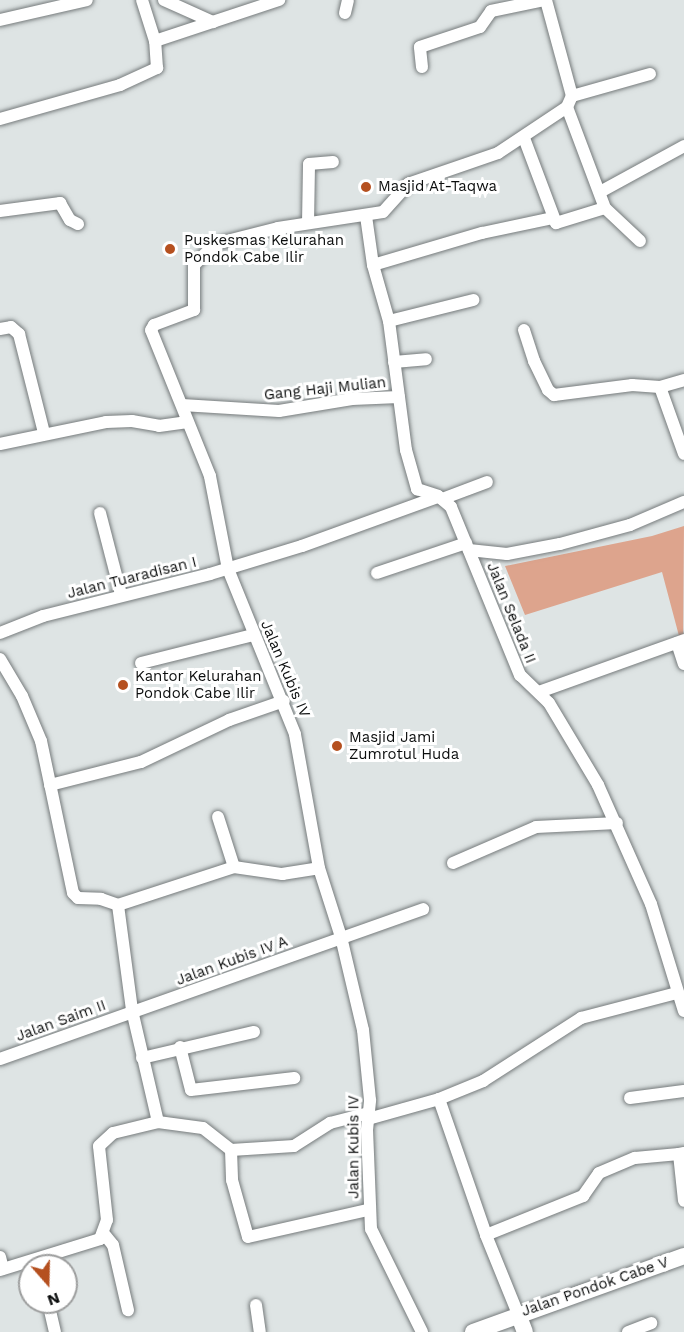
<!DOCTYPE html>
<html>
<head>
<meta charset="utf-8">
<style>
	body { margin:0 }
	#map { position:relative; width:684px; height:1332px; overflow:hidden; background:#dee4e4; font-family:"Work Sans",sans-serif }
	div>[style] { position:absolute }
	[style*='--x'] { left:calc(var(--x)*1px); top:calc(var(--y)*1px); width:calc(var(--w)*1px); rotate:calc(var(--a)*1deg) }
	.green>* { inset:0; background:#dda48d }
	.roads { filter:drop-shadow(0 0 2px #767b7c) drop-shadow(0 0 2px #767b7c) }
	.street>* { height:12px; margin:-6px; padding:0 6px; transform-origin:6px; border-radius:6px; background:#fff }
	.secondary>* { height:16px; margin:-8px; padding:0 8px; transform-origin:8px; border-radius:8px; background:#fff }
	.dots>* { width:16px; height:16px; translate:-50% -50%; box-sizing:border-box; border:3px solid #fff; border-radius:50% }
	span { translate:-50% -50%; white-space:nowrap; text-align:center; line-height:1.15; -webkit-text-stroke:6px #fff; paint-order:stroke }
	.poi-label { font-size:15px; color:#0b0d0d }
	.left { translate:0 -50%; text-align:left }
	.street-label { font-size:15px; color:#0b0d0d }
	.north { position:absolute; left:18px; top:1254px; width:60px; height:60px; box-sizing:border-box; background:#fff; border:2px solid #9d9e9e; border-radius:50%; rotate:160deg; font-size:16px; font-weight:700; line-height:24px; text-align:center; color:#0b0d0d }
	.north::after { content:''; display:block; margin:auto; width:21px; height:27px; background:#b5501f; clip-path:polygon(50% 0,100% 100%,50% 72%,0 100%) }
</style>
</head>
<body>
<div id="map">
	<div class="green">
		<div style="clip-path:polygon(684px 526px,683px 651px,662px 572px,525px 615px,505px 566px,652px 536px)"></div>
	</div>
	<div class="roads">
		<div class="street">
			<div style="--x:164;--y:0;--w:54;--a:24.2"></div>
			<div style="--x:345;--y:13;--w:13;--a:-77"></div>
			<div style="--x:0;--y:20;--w:89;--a:-12.9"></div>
			<div style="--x:155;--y:41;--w:131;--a:-18.3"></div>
			<div style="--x:422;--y:67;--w:20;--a:-96"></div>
			<div style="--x:420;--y:47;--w:63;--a:-18.4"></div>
			<div style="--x:480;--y:27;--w:19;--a:-55"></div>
			<div style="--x:491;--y:11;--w:54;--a:-11.7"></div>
			<div style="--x:572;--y:96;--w:81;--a:-15.8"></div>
			<div style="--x:567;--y:107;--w:108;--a:69.4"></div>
			<div style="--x:0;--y:119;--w:125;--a:-15.8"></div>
			<div style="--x:120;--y:85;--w:41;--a:-24.7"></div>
			<div style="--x:157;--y:68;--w:27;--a:-94"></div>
			<div style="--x:155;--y:41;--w:43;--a:-107.6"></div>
			<div style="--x:524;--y:138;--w:91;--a:69.4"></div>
			<div style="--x:556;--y:223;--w:51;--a:-17"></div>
			<div style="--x:605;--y:208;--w:48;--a:43.3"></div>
			<div style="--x:600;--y:192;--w:96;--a:-28.7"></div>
			<div style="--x:0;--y:211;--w:61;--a:-7.6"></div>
			<div style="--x:60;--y:203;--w:20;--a:60"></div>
			<div style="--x:70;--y:220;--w:9;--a:27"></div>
			<div style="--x:366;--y:216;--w:49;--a:81.9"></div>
			<div style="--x:373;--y:265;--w:58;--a:74.1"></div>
			<div style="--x:389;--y:321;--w:130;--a:82.5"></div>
			<div style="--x:406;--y:450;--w:41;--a:74.2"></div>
			<div style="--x:417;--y:489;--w:22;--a:18"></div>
			<div style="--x:438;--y:496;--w:17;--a:40"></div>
			<div style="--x:451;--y:507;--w:182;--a:67.7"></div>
			<div style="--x:520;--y:675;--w:40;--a:44"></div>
			<div style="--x:549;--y:703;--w:96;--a:59.1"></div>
			<div style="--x:598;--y:785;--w:130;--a:66"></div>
			<div style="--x:651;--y:904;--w:112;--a:72.9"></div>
			<div style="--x:308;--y:223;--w:59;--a:-89"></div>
			<div style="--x:309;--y:164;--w:24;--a:-5"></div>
			<div style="--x:373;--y:265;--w:114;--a:-16.4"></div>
			<div style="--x:482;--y:233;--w:73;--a:-11.9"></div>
			<div style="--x:389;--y:321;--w:87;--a:-14"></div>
			<div style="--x:0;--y:329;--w:11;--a:-10"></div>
			<div style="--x:11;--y:327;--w:11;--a:41"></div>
			<div style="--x:19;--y:334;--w:102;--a:75.8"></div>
			<div style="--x:524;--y:330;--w:33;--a:72"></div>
			<div style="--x:534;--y:361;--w:32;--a:64"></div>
			<div style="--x:548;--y:390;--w:8;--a:40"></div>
			<div style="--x:554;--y:395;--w:79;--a:-7.3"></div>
			<div style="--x:632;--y:385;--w:28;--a:4"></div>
			<div style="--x:660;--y:387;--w:25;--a:-16"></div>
			<div style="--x:394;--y:362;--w:32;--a:-5"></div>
			<div style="--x:660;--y:387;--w:71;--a:70.3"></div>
			<div style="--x:182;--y:405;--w:97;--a:3.5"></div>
			<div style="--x:279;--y:411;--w:74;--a:-9.3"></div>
			<div style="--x:352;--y:399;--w:47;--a:-2.4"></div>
			<div style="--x:0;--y:444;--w:108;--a:-11.7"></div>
			<div style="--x:106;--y:422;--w:26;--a:-2"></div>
			<div style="--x:132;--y:421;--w:27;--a:10"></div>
			<div style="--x:159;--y:426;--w:29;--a:-8"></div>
			<div style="--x:442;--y:499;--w:48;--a:-20.7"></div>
			<div style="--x:100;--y:513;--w:84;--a:75.5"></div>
			<div style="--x:469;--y:550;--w:38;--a:6"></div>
			<div style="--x:507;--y:554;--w:54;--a:-10.7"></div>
			<div style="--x:560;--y:544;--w:73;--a:-15.2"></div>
			<div style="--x:630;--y:525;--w:59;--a:-23.1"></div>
			<div style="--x:377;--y:573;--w:94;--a:-18.6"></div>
			<div style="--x:0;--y:633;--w:46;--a:-21.6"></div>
			<div style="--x:43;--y:616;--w:172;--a:-14.1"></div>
			<div style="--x:210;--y:574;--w:96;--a:-16.9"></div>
			<div style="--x:302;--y:546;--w:144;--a:-19.9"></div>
			<div style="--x:677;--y:643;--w:22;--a:72"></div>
			<div style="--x:0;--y:659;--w:43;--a:59.3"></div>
			<div style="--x:22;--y:696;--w:49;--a:67.1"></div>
			<div style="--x:41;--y:741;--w:155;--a:78.1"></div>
			<div style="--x:73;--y:893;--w:7;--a:45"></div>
			<div style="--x:78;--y:898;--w:23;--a:2"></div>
			<div style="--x:101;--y:899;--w:18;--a:19"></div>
			<div style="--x:141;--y:663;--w:115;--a:-14"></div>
			<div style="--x:539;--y:692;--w:154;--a:-19.7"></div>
			<div style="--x:50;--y:785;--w:94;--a:-14.2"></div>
			<div style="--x:141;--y:762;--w:98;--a:-25.5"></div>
			<div style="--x:229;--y:720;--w:58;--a:-19.1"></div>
			<div style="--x:218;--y:817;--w:52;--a:72.3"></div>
			<div style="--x:453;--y:863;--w:90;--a:-23.4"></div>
			<div style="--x:536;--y:827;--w:81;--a:-2.8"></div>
			<div style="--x:118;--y:905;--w:122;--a:-18.1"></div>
			<div style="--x:234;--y:867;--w:49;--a:8.3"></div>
			<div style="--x:282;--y:874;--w:37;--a:-9"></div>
			<div style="--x:180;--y:1047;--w:44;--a:75.7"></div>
			<div style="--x:191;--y:1090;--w:104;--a:-6.6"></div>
			<div style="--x:142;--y:1058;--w:115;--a:-13.1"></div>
			<div style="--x:0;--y:1059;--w:449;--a:-19.5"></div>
			<div style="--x:630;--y:1098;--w:54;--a:-7.4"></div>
			<div style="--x:439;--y:1099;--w:144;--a:70.9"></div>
			<div style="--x:368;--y:1119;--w:74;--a:-15.7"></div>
			<div style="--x:439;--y:1099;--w:48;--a:-22.2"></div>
			<div style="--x:483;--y:1081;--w:117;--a:-32.7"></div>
			<div style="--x:581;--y:1018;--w:99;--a:-14.6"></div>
			<div style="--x:158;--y:1122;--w:45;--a:7.6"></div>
			<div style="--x:203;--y:1128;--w:36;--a:38"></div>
			<div style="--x:231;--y:1150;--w:30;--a:88"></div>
			<div style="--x:232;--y:1180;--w:59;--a:74.3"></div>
			<div style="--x:248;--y:1237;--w:123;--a:-12.7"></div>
			<div style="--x:231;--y:1150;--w:63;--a:-3.6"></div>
			<div style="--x:294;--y:1146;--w:43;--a:-32.6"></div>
			<div style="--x:330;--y:1123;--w:40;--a:-14.4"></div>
			<div style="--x:684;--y:1153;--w:5;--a:169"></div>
			<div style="--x:679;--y:1154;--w:47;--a:83.9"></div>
			<div style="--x:104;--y:1234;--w:14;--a:51"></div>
			<div style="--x:113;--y:1245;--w:67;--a:77"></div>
			<div style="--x:0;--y:1257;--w:12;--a:76"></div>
			<div style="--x:0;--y:1270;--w:105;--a:-17.2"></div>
			<div style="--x:100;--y:1239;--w:20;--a:-70"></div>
			<div style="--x:107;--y:1220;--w:74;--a:-96.2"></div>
			<div style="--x:99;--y:1146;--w:19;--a:-43"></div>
			<div style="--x:113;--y:1133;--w:46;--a:-13.7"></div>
			<div style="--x:158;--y:1122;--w:115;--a:-103.1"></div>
			<div style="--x:132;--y:1010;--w:106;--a:-97.6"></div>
			<div style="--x:48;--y:1302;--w:31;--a:77"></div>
			<div style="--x:256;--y:1305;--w:27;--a:82"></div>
			<div style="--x:518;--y:1314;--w:85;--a:-112.1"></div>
			<div style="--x:486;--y:1235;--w:105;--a:-21.9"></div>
			<div style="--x:583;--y:1196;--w:28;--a:-55"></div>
			<div style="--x:599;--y:1173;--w:39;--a:-23"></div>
			<div style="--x:635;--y:1158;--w:44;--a:-5.2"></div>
			<div style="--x:422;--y:1332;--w:115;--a:-116.3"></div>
			<div style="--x:371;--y:1229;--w:99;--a:-92.3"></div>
			<div style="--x:367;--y:1130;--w:30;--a:-84"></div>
			<div style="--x:370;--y:1100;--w:70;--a:-95.7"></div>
			<div style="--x:363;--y:1030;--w:96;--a:-103.3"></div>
			<div style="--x:341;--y:937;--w:72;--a:-107.7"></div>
			<div style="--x:319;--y:868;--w:136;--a:-100.2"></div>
			<div style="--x:295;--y:734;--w:178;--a:-112.1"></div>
			<div style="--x:228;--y:569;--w:95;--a:-101"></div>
			<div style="--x:210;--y:476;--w:157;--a:-112"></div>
			<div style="--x:151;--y:330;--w:6;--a:-59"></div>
			<div style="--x:154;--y:325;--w:43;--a:-20.6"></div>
			<div style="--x:194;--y:310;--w:45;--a:-90"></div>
			<div style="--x:194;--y:265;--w:30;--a:-45"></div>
			<div style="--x:215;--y:244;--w:65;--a:-14.3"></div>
			<div style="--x:278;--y:228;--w:106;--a:-8.7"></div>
			<div style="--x:383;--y:212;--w:38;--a:-48"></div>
			<div style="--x:408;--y:184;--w:95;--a:-19"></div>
			<div style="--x:498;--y:153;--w:83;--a:-33.7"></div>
			<div style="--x:567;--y:107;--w:12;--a:-66"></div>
			<div style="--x:572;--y:96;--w:99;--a:-105.2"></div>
			<div style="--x:628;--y:1332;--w:25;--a:-21"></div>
		</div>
		<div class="secondary">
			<div style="--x:518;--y:1314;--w:19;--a:69"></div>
			<div style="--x:473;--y:1332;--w:224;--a:-19.8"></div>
		</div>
	</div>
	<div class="dots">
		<div style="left:366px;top:187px;background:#b5501f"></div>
		<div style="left:170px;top:249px;background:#b5501f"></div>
		<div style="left:123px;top:685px;background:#b5501f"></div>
		<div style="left:337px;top:746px;background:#b5501f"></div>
	</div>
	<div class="poi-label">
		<span class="left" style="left:378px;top:187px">Masjid At-Taqwa</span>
		<span class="left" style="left:184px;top:249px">Puskesmas Kelurahan<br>Pondok Cabe Ilir</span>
		<span class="left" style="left:135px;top:685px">Kantor Kelurahan<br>Pondok Cabe Ilir</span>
		<span class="left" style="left:349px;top:746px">Masjid Jami<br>Zumrotul Huda</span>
	</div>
	<div class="street-label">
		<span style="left:325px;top:389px;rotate:-6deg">Gang Haji Mulian</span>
		<span style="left:132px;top:578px;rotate:-14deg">Jalan Tuaradisan I</span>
		<span style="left:511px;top:613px;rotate:68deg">Jalan Selada II</span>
		<span style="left:285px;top:669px;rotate:67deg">Jalan Kubis IV</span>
		<span style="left:232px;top:961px;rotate:-20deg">Jalan Kubis IV A</span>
		<span style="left:61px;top:1021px;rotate:-20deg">Jalan Saim II</span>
		<span style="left:354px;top:1147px;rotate:-90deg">Jalan Kubis IV</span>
		<span style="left:595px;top:1287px;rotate:-19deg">Jalan Pondok Cabe V</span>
	</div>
	<div class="north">N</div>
</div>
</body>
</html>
